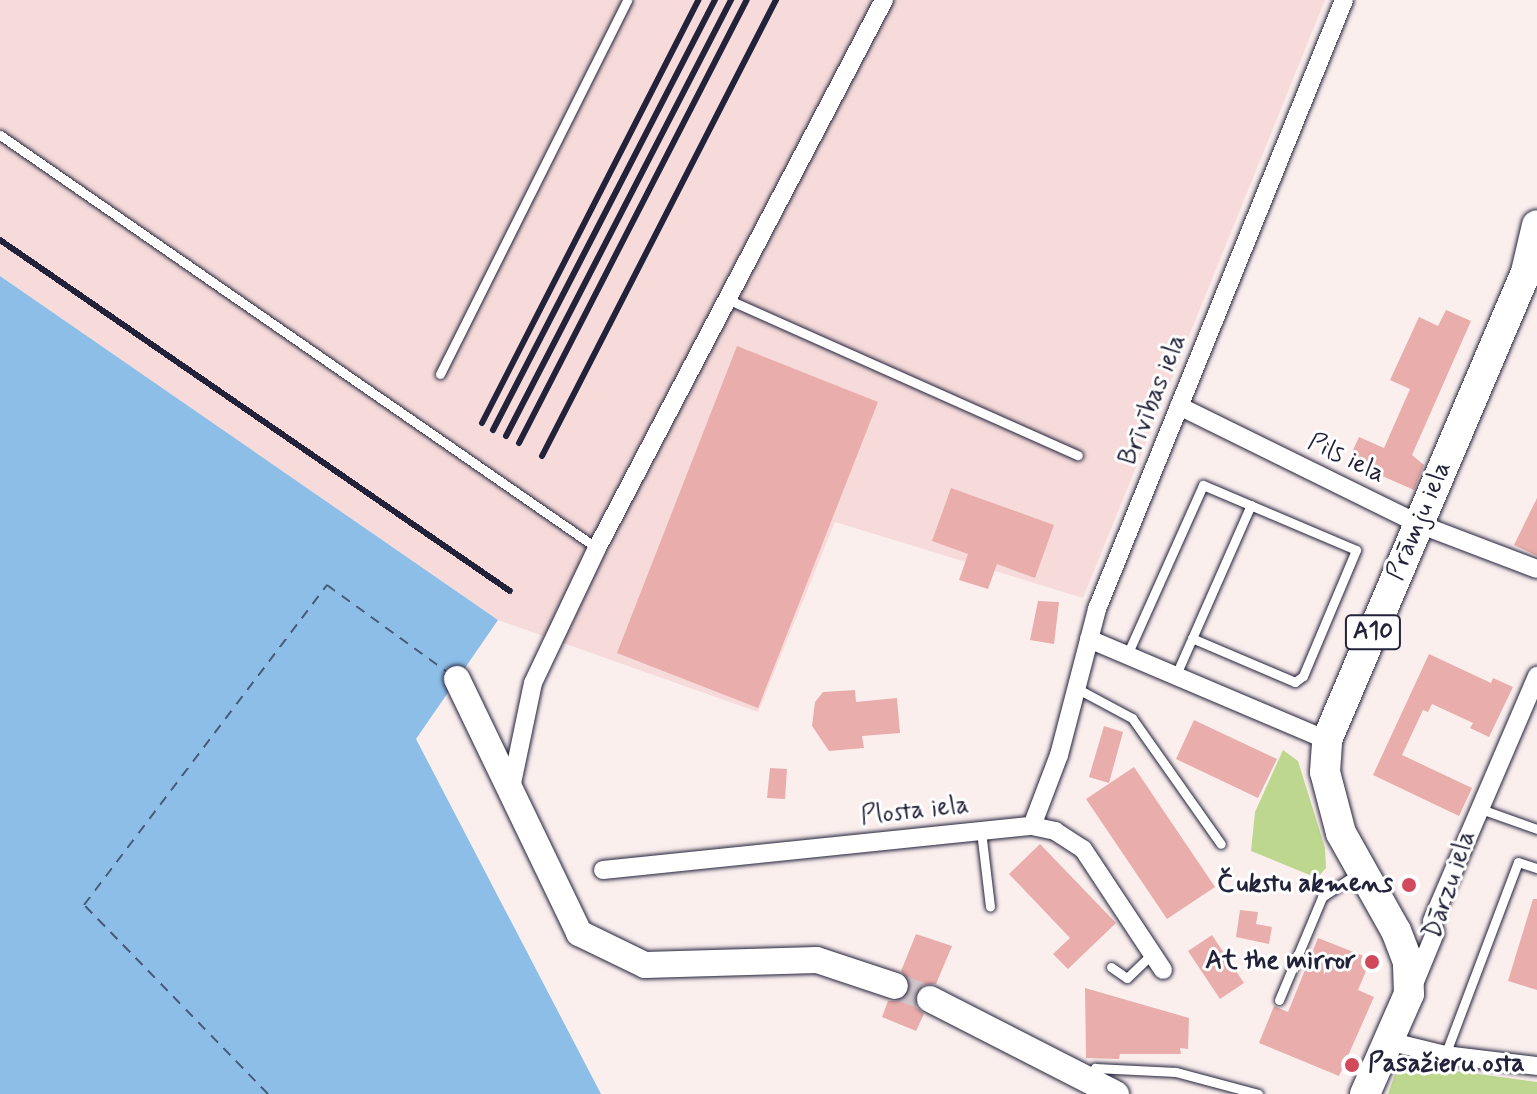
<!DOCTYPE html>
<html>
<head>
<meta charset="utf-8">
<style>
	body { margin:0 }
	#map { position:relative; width:1537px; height:1094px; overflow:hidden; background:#fbefee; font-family:Mynerve,sans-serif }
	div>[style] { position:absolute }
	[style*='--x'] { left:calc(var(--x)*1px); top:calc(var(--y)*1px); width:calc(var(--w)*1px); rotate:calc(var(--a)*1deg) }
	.built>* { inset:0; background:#f6dbda }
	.green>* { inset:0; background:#bed78e }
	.water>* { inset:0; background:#8cbee8 }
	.ferry>* { height:2px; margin-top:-1px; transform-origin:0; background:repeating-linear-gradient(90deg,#475978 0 10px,transparent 0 18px) }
	.building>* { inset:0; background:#e9adab }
	.secondary-tunnel>* { height:26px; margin-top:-13px; transform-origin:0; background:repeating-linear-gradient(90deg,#d0c6ca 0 26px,transparent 0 39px) }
	.roads { filter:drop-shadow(0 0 2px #22223b) drop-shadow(0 0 2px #22223b) }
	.lane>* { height:9px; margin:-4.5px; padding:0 4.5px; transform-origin:4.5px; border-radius:4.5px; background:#fff }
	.street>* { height:18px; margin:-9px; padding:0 9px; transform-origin:9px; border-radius:9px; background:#fff }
	.secondary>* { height:26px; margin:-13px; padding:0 13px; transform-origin:13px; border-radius:13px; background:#fff }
	.primary>* { height:30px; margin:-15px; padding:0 15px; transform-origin:15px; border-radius:15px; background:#fff }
	.rail>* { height:6px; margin:-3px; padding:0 3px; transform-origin:3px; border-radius:3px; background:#22223b }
	.dots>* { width:22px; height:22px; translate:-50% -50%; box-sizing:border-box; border:4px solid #fff; border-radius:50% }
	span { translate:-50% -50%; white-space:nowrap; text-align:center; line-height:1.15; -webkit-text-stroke:6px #fff; paint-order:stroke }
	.shield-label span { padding:2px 6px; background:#fff; border:2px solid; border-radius:6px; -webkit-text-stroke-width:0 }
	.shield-label { font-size:24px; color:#22223b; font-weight:700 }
	.street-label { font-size:26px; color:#22223b }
	.poi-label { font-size:26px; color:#22223b; font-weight:700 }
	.right { translate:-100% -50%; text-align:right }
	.left { translate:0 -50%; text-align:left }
</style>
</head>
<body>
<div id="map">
	<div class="built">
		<div style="clip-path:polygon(0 0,1325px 0,1083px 598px,835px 522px,758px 712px,498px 620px,0 276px)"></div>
	</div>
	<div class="green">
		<div style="clip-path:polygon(1283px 750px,1298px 761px,1325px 848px,1326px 868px,1317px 878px,1251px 851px,1255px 812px)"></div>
		<div style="clip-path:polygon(1412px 1065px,1537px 1082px,1537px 1094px,1388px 1094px,1395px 1074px)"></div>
	</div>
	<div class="water">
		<div style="clip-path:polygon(0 276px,498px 620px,416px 739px,601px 1094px,0 1094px)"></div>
	</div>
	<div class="ferry">
		<div style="--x:268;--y:1094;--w:264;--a:-134.2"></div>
		<div style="--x:84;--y:905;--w:402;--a:-52.8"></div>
		<div style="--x:327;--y:585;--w:147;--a:35.9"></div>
	</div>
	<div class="building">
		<div style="clip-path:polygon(1446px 310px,1471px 321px,1412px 455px,1424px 465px,1414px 490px,1348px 461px,1359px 437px,1384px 448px,1410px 389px,1390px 380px,1419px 317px,1438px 326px)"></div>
		<div style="clip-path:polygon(737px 346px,878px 402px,758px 708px,617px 653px)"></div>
		<div style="clip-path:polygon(951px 488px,1054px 525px,1035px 578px,997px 564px,988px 589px,959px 580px,968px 554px,932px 541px)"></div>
		<div style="clip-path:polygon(1537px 498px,1537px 556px,1514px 545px)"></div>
		<div style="clip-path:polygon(1038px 601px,1059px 602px,1054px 644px,1030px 640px)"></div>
		<div style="clip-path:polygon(1429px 654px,1491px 683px,1493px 678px,1513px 687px,1489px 737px,1470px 728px,1473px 723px,1432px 704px,1428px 712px,1423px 710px,1402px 755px,1472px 788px,1459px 816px,1373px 775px)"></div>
		<div style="clip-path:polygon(855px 690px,856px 702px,897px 698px,900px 733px,862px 736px,864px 748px,829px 751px,812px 726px,815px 702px,823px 692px)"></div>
		<div style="clip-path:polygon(1194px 720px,1277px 759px,1258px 798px,1176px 759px)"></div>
		<div style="clip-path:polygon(1104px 726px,1123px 732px,1109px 783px,1089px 777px)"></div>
		<div style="clip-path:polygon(1134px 767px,1215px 887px,1167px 919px,1086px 799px)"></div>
		<div style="clip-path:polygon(770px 768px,787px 769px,785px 799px,767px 798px)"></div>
		<div style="clip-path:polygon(1040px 844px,1116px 923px,1068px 969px,1053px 954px,1070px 938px,1009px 874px)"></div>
		<div style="clip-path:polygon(1533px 899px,1537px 899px,1537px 990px,1508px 981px)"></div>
		<div style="clip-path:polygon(1240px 910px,1258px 912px,1256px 924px,1272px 927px,1269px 944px,1236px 937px)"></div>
		<div style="clip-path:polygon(916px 934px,952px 946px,936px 984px,922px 985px,915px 992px,916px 1007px,924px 1014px,916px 1031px,882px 1017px,888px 1001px,899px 1001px,910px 992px,910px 982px,901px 971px)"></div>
		<div style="clip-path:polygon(1212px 935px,1244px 983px,1220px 999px,1188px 951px)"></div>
		<div style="clip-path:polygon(1318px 938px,1371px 959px,1358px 990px,1374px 997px,1339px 1076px,1259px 1043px,1274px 1006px,1288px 1012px)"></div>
		<div style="clip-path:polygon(1085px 988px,1189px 1018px,1188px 1049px,1180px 1048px,1181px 1054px,1120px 1054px,1119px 1059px,1086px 1058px)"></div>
	</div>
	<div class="secondary-tunnel">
		<div style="--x:895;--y:986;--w:37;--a:20"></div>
	</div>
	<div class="roads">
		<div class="lane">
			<div style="--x:0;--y:135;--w:726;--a:34.68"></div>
			<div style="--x:727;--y:299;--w:384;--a:24"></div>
			<div style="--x:440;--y:374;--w:418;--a:-63.4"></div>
			<div style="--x:1127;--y:655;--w:186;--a:-65.9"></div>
			<div style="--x:1203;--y:485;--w:166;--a:23"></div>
			<div style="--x:1356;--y:550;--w:137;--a:112.8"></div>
			<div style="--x:1303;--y:676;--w:10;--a:143"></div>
			<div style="--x:1295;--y:682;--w:112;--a:-156.9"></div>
			<div style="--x:1175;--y:677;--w:188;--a:-66.2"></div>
			<div style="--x:1076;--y:688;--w:64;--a:28.2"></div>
			<div style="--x:1132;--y:718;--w:154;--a:54.8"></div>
			<div style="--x:1478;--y:808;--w:63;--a:19.6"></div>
			<div style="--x:981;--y:831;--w:76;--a:83.2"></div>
			<div style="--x:1111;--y:967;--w:19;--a:35"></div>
			<div style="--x:1127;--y:978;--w:36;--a:-44"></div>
			<div style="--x:1279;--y:1000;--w:112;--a:-67.3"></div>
			<div style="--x:1322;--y:897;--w:43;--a:-33.7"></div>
			<div style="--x:1445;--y:1055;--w:206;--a:-69.3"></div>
			<div style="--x:1518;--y:862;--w:20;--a:18"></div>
			<div style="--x:1089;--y:1078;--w:12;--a:-59"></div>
			<div style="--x:1095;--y:1068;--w:81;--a:2.8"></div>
			<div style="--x:1176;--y:1072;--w:85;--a:15"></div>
		</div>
		<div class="street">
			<div style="--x:1179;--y:406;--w:267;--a:26.2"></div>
			<div style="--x:1419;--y:524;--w:126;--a:20.9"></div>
			<div style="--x:1089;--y:639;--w:259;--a:23"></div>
			<div style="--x:510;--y:793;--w:112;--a:-78.2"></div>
			<div style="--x:533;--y:683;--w:149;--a:-64.6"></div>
			<div style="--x:597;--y:548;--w:619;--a:-62.36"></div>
			<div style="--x:1032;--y:826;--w:76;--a:-69.2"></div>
			<div style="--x:1059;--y:755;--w:151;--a:-75.4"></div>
			<div style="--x:1097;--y:609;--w:657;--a:-67.92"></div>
			<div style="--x:603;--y:870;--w:431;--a:-5.9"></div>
			<div style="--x:1032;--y:826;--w:24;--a:12"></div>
			<div style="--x:1055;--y:831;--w:33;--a:33"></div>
			<div style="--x:1083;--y:849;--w:145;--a:56.5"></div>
			<div style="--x:1414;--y:984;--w:55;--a:-67.6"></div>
			<div style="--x:1435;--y:933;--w:12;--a:-104"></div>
			<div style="--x:1432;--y:921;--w:267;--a:-66.8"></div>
			<div style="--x:1388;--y:1041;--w:59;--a:13.8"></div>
			<div style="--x:1445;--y:1055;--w:93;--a:6.8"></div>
		</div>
		<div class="secondary">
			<div style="--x:457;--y:679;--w:282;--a:64.3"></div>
			<div style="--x:579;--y:933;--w:73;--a:25.9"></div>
			<div style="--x:645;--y:965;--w:172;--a:-1.7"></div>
			<div style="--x:817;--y:960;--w:82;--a:18.4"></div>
			<div style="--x:930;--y:999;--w:209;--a:27.1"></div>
		</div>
		<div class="primary">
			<div style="--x:1365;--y:1094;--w:109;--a:-66.3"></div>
			<div style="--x:1409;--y:994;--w:32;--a:-92"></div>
			<div style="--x:1408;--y:962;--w:33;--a:-111"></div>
			<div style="--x:1396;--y:931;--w:112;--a:-119.3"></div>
			<div style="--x:1341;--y:833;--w:63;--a:-104.7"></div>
			<div style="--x:1325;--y:772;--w:32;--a:-86"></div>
			<div style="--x:1327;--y:740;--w:509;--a:-66.96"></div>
			<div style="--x:1526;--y:272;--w:48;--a:-76.8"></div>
		</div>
	</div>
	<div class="rail">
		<div style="--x:0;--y:240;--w:619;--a:34.54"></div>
		<div style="--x:482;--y:423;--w:475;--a:-62.9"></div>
		<div style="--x:493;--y:430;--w:484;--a:-62.7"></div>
		<div style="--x:506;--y:436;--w:491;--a:-62.7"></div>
		<div style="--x:519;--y:443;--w:498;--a:-62.8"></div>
		<div style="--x:542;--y:456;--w:513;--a:-62.84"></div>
	</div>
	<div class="dots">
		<div style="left:1409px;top:885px;background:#d1495b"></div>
		<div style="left:1372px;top:962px;background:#d1495b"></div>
		<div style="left:1352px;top:1065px;background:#d1495b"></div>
	</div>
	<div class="shield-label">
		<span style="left:1373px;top:632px">A10</span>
	</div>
	<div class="street-label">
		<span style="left:1154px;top:400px;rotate:-68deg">Brīvības iela</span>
		<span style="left:1346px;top:459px;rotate:26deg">Pils iela</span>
		<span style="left:1420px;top:521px;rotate:-67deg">Prāmju iela</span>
		<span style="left:915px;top:812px;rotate:-6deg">Plosta iela</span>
		<span style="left:1451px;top:885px;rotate:-71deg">Dārzu iela</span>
	</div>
	<div class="poi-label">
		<span class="right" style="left:1393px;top:885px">Čukstu akmens</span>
		<span class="right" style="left:1356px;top:962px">At the mirror</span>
		<span class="left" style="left:1368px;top:1065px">Pasažieru osta</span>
	</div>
</div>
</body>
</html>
